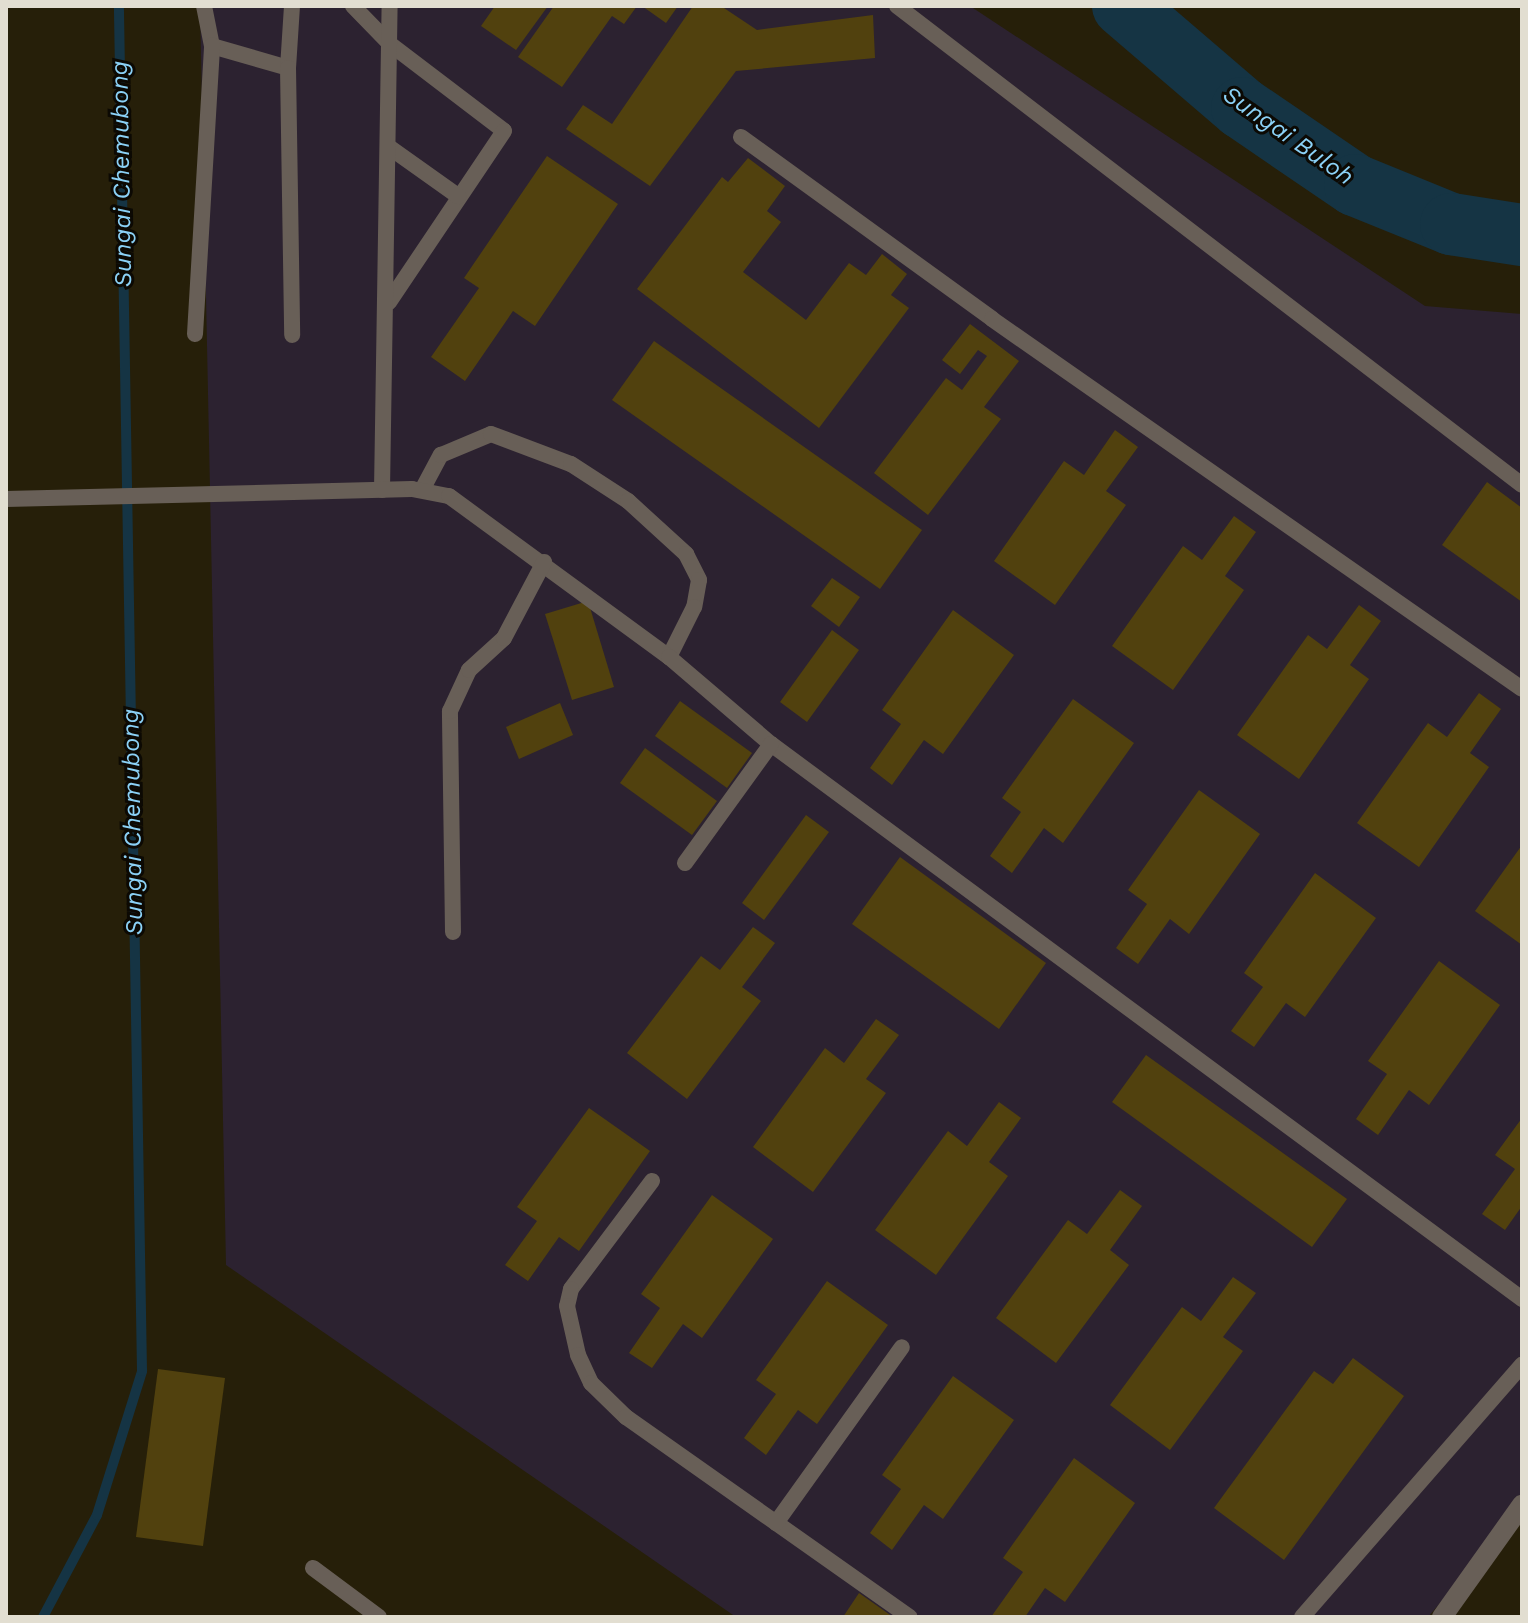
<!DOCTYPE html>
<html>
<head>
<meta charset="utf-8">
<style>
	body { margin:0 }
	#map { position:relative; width:1528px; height:1623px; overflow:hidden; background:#261f09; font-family:"Work Sans",sans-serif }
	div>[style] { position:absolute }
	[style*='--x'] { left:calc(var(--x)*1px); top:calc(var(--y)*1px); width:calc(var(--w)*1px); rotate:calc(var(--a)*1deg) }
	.medical>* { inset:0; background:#2c2230 }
	.stream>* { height:10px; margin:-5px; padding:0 5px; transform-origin:5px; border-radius:5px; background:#153444 }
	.river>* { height:62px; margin:-31px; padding:0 31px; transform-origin:31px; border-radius:31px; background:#153444 }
	.building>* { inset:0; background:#51410e }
	.service>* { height:16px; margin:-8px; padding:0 8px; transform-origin:8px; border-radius:8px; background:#685f57 }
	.minor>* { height:20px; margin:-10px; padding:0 10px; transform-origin:10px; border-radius:10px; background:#685f57 }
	span { translate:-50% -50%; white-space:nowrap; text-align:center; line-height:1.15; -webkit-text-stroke:6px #0c0903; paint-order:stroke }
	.water-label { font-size:24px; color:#8bd1f6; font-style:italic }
	.frame { position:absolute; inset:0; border:8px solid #e2ded1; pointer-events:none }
</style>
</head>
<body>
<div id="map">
	<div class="medical">
		<div style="clip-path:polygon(200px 6px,970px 6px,1425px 306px,1522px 314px,1522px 1508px,1428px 1617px,736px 1617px,226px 1265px)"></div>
	</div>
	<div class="stream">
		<div style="--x:43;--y:1617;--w:115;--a:-62.1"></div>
		<div style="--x:97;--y:1515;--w:151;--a:-72.6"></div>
		<div style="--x:142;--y:1371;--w:1365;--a:-90.97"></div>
	</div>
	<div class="river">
		<div style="--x:1123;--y:6;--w:157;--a:40.6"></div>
		<div style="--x:1242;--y:108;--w:137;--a:34.3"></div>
		<div style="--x:1355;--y:185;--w:104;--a:22.1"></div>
		<div style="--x:1451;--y:224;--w:72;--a:8.8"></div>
	</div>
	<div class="building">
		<div style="clip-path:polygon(495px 6px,548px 6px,516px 50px,481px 26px)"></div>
		<div style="clip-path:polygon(554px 6px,637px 6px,624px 24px,612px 16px,562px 87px,518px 57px)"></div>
		<div style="clip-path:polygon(642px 6px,678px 6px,666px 23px)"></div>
		<div style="clip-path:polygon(693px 6px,721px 6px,757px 30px,873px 15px,875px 58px,736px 71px,650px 186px,566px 129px,583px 105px,612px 124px)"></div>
		<div style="clip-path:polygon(547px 156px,618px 204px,535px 326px,513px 311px,465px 381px,431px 357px,479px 288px,464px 278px)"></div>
		<div style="clip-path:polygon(748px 158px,785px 186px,767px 211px,781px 222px,743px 272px,806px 320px,849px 263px,866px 275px,882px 254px,907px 274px,891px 295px,909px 308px,819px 428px,637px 289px,722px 177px,728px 182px)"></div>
		<div style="clip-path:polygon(970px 324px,1019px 361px,984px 407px,1001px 419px,928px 515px,874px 473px,946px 378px,962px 390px,987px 356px,978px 350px,960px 374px,942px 360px)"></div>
		<div style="clip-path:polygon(654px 341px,922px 530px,880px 589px,612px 400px)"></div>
		<div style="clip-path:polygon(1115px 430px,1138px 447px,1106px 491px,1126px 505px,1055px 605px,994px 561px,1064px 461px,1084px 475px)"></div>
		<div style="clip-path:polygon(1487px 482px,1522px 508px,1522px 602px,1442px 545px)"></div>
		<div style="clip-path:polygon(1234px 516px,1256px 532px,1225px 576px,1244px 590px,1173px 690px,1112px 646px,1183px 546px,1202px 560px)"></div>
		<div style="clip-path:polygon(832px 578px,860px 597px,839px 627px,811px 606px)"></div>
		<div style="clip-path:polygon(588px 601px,614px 687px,572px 700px,545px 614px)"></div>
		<div style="clip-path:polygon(1359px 605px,1381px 621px,1350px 665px,1369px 679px,1299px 779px,1237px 735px,1308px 635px,1327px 649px)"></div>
		<div style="clip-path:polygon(953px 610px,1014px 655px,943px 754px,924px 740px,892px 785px,870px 768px,901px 724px,882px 710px)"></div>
		<div style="clip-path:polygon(832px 630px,859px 650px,807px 722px,780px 702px)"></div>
		<div style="clip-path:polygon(1479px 693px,1501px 709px,1470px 753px,1489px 767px,1419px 867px,1357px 823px,1428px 723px,1447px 737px)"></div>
		<div style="clip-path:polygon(1073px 699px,1134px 743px,1063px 843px,1044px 828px,1012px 873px,990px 856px,1021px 812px,1002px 798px)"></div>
		<div style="clip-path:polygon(680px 701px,752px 753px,727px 788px,655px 736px)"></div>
		<div style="clip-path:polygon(560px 703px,573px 735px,519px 759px,506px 727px)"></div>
		<div style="clip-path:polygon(645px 748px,717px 801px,692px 835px,620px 783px)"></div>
		<div style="clip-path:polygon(1199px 790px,1260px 834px,1189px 934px,1170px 919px,1138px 964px,1116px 948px,1147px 904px,1128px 890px)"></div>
		<div style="clip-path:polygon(806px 815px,829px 832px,764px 920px,742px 903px)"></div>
		<div style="clip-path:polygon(1522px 845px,1522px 945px,1475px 911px)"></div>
		<div style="clip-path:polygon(900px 857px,1046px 963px,999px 1029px,852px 924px)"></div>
		<div style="clip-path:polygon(1315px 873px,1376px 918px,1305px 1017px,1286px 1003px,1254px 1047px,1231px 1031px,1263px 987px,1244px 973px)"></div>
		<div style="clip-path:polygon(753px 927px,775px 943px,742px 987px,761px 1001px,687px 1099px,627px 1053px,701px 956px,720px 970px)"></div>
		<div style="clip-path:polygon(1439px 961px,1500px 1005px,1429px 1105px,1409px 1090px,1378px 1135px,1356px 1119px,1387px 1074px,1368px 1061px)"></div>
		<div style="clip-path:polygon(876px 1019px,899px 1035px,866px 1079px,886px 1093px,813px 1192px,753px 1147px,825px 1048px,844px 1063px)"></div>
		<div style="clip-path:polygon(1146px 1055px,1347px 1199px,1312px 1247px,1112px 1102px)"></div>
		<div style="clip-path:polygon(999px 1102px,1021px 1118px,989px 1162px,1008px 1176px,936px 1275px,875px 1230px,948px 1131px,967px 1146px)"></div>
		<div style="clip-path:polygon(589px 1108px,650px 1151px,579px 1251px,559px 1237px,528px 1281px,505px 1265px,537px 1221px,517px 1207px)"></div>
		<div style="clip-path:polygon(1522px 1118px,1522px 1206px,1505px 1230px,1482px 1214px,1515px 1169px,1495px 1155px)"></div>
		<div style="clip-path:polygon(1120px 1190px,1142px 1206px,1110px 1250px,1129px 1265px,1056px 1363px,996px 1318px,1068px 1220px,1087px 1234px)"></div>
		<div style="clip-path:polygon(712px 1195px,773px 1239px,702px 1338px,683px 1324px,652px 1368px,629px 1353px,660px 1308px,641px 1294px)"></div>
		<div style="clip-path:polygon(1233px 1277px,1256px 1293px,1223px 1337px,1243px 1351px,1170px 1450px,1110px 1405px,1182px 1307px,1201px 1321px)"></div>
		<div style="clip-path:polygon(827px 1281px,888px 1325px,817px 1424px,798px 1410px,766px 1455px,744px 1438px,776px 1394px,756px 1380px)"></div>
		<div style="clip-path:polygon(1353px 1358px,1404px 1396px,1284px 1560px,1214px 1508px,1314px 1371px,1333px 1384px)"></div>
		<div style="clip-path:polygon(158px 1369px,225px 1378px,203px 1546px,136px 1537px)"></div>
		<div style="clip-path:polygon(953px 1376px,1014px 1420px,943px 1519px,924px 1505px,892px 1550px,870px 1533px,901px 1489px,882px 1475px)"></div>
		<div style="clip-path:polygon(1074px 1458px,1135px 1503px,1065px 1602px,1045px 1588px,1025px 1617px,991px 1617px,1023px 1572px,1003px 1558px)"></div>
		<div style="clip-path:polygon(859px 1593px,893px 1617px,843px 1617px)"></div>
	</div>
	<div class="service">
		<div style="--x:204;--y:6;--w:41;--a:78.7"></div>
		<div style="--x:212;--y:46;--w:79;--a:16.1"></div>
		<div style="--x:292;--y:6;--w:62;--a:93.7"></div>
		<div style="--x:288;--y:68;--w:267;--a:89.1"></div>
		<div style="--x:353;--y:6;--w:53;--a:45.8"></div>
		<div style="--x:390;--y:44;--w:143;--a:37.3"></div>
		<div style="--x:504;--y:131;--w:206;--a:123.9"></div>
		<div style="--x:897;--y:6;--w:787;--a:37.47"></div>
		<div style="--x:741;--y:137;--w:310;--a:35.9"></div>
		<div style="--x:992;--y:319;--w:646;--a:34.92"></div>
		<div style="--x:389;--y:147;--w:85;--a:35.4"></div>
		<div style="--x:195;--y:334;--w:289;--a:-86.6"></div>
		<div style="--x:382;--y:490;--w:484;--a:-89.1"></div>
		<div style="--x:422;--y:490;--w:40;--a:-62"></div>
		<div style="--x:441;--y:455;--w:54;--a:-22.8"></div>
		<div style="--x:491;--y:434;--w:85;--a:20.6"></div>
		<div style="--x:571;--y:464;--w:68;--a:33"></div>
		<div style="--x:628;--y:501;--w:79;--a:42.4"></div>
		<div style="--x:686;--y:554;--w:29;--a:63"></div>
		<div style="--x:699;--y:580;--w:27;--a:100"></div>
		<div style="--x:694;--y:607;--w:56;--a:116.6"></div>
		<div style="--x:6;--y:499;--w:406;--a:-1.4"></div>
		<div style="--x:412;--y:489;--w:38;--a:11"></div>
		<div style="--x:449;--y:496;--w:273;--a:36.2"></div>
		<div style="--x:669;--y:657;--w:134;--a:40.5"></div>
		<div style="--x:771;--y:744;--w:934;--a:36.46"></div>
		<div style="--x:685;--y:863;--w:147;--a:-54.1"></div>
		<div style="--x:453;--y:932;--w:221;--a:-90.8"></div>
		<div style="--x:450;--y:711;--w:45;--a:-65.1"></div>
		<div style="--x:469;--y:670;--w:47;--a:-42.4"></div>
		<div style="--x:504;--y:638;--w:86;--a:-62.2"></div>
		<div style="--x:652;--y:1181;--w:135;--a:126.9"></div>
		<div style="--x:571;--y:1289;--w:17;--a:103"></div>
		<div style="--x:567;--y:1306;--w:50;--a:77.3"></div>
		<div style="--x:578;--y:1355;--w:31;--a:65"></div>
		<div style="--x:591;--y:1383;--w:49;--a:44.2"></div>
		<div style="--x:626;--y:1417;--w:347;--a:35.2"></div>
		<div style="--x:776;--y:1523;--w:216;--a:-54.4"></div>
		<div style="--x:313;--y:1568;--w:82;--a:36.6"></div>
		<div style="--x:1302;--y:1617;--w:335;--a:-48.9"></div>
	</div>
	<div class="minor">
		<div style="--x:1442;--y:1617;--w:138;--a:-54.5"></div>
	</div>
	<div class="water-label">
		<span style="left:1288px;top:136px;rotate:35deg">Sungai Buloh</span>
		<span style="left:122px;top:174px;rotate:-91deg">Sungai Chemubong</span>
		<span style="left:133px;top:822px;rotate:-91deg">Sungai Chemubong</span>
	</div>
	<div class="frame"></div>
</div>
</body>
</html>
